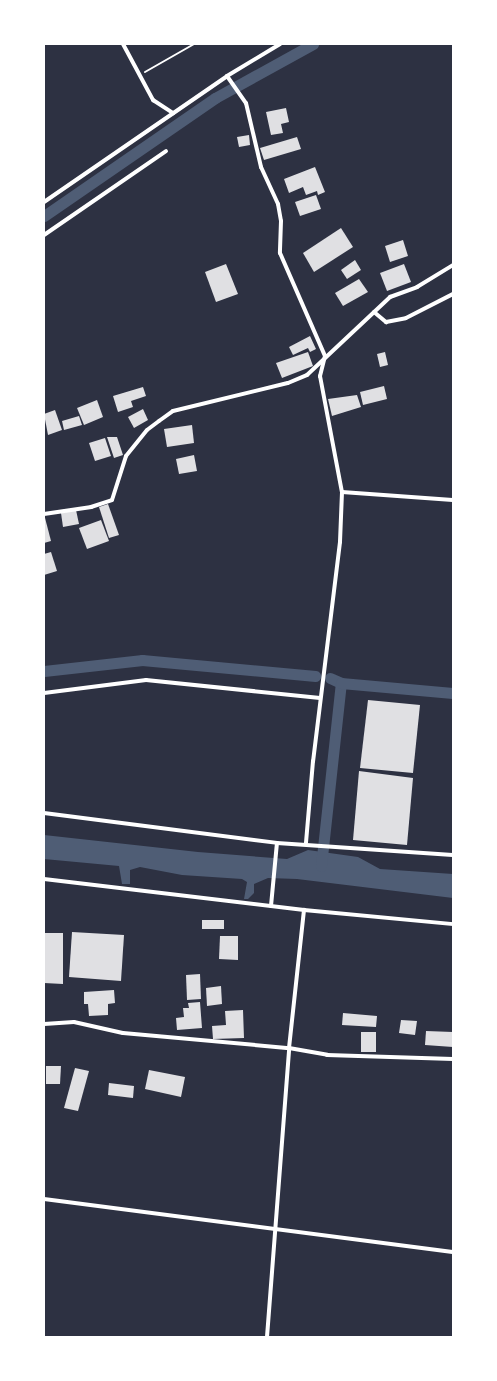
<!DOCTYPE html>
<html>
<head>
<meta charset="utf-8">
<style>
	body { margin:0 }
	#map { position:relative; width:497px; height:1381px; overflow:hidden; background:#2d3142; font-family:"PT Serif",serif }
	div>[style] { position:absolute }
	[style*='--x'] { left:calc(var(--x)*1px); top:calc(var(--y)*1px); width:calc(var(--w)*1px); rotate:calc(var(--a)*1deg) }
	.water>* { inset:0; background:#4f5d75 }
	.canal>* { height:11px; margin:-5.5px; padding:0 5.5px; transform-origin:5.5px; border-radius:5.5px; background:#4f5d75 }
	.building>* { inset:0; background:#e0e0e3 }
	.path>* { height:2px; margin:-1px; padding:0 1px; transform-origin:1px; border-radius:1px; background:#fff }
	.minor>* { height:4px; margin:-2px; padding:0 2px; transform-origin:2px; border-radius:2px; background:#fff }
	span { translate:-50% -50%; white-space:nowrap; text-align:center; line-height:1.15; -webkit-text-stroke:4px #fff; paint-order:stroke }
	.frame { position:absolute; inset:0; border:45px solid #fff; pointer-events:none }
</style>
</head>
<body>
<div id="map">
	<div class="water">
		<div style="clip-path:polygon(44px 835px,198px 852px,287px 859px,308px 850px,358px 857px,380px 869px,453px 874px,453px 898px,297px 879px,268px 878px,254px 884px,254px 893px,248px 899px,244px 899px,247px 882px,242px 879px,182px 875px,140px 867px,130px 870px,130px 884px,122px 884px,119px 866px,44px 859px)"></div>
	</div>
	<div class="canal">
		<div style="--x:44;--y:216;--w:208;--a:-34.6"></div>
		<div style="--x:215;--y:98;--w:112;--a:-28.9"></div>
		<div style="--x:44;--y:671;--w:99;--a:-6.4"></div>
		<div style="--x:142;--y:660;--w:174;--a:5.3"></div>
		<div style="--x:330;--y:678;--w:12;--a:24"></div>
		<div style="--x:321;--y:866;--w:184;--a:-83.8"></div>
		<div style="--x:341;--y:683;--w:112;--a:5.1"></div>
	</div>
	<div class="building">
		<div style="clip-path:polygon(286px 108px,289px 122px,281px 124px,283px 133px,271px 135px,266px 112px)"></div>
		<div style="clip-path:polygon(249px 135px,250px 145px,239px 147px,237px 137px)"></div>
		<div style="clip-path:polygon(297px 137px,301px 149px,264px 160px,260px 148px)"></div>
		<div style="clip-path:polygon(315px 167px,325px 192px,318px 195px,317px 191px,306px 195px,303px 187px,289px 193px,284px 179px)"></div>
		<div style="clip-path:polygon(316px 195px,321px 209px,300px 216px,295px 202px)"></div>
		<div style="clip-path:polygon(341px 228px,353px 247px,314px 272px,303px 253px)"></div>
		<div style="clip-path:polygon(403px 240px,408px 256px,390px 262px,385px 246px)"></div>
		<div style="clip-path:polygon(355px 260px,361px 270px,347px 279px,341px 270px)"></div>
		<div style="clip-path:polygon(226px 264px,238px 294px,216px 302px,205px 272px)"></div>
		<div style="clip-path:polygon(404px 264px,411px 282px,387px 291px,380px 273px)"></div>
		<div style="clip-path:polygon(359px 279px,368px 292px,343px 306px,335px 293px)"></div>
		<div style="clip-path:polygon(310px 336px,316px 349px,310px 352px,308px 348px,293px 355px,289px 347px)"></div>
		<div style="clip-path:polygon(308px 352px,313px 366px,282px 378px,276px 363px)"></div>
		<div style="clip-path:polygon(385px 352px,388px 365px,380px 367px,377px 354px)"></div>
		<div style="clip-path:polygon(384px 386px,387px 399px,363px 405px,360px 392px)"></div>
		<div style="clip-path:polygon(143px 387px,146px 396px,131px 401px,133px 407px,118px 412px,113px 396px)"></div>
		<div style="clip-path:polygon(357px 395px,361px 407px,332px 416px,328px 399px)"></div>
		<div style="clip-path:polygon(97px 400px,103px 417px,84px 425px,77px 408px)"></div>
		<div style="clip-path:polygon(143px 409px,148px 420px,134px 428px,128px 417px)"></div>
		<div style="clip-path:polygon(55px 410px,62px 430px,48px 435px,44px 414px)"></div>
		<div style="clip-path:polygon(79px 416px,82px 425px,64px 430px,62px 421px)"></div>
		<div style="clip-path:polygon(192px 425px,194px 443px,167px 447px,164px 429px)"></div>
		<div style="clip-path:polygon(107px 437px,117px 437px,123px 455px,114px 458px)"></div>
		<div style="clip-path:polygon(105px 438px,111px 456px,95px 461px,89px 443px)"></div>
		<div style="clip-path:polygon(194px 455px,197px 471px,179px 474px,176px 459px)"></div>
		<div style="clip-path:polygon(108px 504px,119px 535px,109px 538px,99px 507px)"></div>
		<div style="clip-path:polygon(76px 510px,79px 524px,63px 527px,61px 513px)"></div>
		<div style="clip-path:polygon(44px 514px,51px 541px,44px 543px)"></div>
		<div style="clip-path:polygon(101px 520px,109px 541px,87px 549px,79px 528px)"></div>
		<div style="clip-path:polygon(51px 552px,57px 571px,44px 575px,44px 554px)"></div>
		<div style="clip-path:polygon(368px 700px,420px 705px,413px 773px,360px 768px)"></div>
		<div style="clip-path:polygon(359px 771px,413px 778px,407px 845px,353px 840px)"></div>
		<div style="clip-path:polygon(202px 920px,224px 920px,224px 929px,202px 929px)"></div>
		<div style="clip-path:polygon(72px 932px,124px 935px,121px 981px,69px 977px)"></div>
		<div style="clip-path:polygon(44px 933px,63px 933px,63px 984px,44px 983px)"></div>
		<div style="clip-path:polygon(220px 936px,238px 936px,238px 960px,219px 959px)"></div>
		<div style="clip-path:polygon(200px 974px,201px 999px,187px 1000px,186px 975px)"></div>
		<div style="clip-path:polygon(221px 986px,222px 1004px,207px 1006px,206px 988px)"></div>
		<div style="clip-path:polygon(114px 990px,115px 1003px,108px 1004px,108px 1015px,89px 1016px,88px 1004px,84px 1004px,84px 992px)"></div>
		<div style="clip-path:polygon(200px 1002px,202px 1028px,177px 1030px,176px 1018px,184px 1017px,183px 1008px,189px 1008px,188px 1003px)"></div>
		<div style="clip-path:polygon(243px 1010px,244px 1038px,213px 1039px,212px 1026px,226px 1025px,225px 1011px)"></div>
		<div style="clip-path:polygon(343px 1013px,377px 1016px,376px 1027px,342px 1025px)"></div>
		<div style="clip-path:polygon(401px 1020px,417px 1021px,415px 1035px,399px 1033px)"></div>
		<div style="clip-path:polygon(426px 1031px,453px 1032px,453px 1047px,425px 1045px)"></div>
		<div style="clip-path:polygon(361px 1032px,376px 1032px,376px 1052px,361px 1052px)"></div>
		<div style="clip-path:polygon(46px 1066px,61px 1066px,60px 1084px,46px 1084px)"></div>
		<div style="clip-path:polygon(75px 1068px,89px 1071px,78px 1111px,64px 1108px)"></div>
		<div style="clip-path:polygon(149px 1070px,185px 1077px,181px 1097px,145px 1089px)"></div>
		<div style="clip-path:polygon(109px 1083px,134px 1086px,133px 1098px,108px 1095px)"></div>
	</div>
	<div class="path">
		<div style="--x:145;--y:72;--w:56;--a:-29.7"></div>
	</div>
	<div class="minor">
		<div style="--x:123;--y:44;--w:64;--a:61.8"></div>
		<div style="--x:153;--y:100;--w:24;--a:33"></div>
		<div style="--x:227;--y:76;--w:33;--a:55"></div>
		<div style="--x:246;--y:103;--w:66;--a:76.8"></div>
		<div style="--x:261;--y:167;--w:41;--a:65.3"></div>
		<div style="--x:278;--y:204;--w:17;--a:80"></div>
		<div style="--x:281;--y:221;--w:32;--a:92"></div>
		<div style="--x:280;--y:253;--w:112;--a:66.4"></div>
		<div style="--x:325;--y:356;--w:21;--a:104"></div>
		<div style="--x:320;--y:376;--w:118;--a:79.3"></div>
		<div style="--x:342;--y:492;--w:50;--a:92.3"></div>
		<div style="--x:340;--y:542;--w:221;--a:97"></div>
		<div style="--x:313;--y:761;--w:82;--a:94.9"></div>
		<div style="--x:44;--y:202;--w:222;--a:-34.5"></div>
		<div style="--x:227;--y:76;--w:62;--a:-31.1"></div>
		<div style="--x:44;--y:235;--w:148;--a:-34.5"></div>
		<div style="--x:374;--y:312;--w:16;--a:40"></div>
		<div style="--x:386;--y:322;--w:20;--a:-11"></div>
		<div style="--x:406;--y:318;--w:53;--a:-27.1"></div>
		<div style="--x:342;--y:492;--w:111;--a:4.1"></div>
		<div style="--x:44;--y:514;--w:48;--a:-8.5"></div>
		<div style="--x:91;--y:507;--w:22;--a:-18"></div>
		<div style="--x:112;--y:500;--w:46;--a:-72.3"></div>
		<div style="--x:126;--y:456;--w:33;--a:-51"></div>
		<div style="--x:147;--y:430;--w:15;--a:-37"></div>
		<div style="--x:159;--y:421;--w:17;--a:-36"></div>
		<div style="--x:173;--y:411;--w:118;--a:-13.7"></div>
		<div style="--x:288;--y:383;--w:21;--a:-23"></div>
		<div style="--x:307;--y:375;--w:114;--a:-43.2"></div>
		<div style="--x:390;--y:297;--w:29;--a:-20"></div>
		<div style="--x:417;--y:287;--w:42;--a:-31.4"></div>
		<div style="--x:44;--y:693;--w:103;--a:-7.3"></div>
		<div style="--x:146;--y:680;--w:175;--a:5.9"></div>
		<div style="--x:44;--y:813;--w:235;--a:7.3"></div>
		<div style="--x:277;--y:843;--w:176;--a:3.9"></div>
		<div style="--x:44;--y:879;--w:262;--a:6.8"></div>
		<div style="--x:304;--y:910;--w:150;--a:5.4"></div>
		<div style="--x:271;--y:906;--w:63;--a:-84.6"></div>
		<div style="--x:44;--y:1024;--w:30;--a:-4"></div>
		<div style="--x:74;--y:1022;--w:50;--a:12.7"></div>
		<div style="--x:123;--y:1033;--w:167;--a:5.2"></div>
		<div style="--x:289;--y:1048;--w:39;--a:10"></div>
		<div style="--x:327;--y:1055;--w:126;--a:1.8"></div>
		<div style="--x:44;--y:1199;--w:412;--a:7.4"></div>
		<div style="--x:267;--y:1337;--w:290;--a:-85.6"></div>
		<div style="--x:289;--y:1048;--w:139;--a:-83.8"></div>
	</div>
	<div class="frame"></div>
</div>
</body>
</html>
